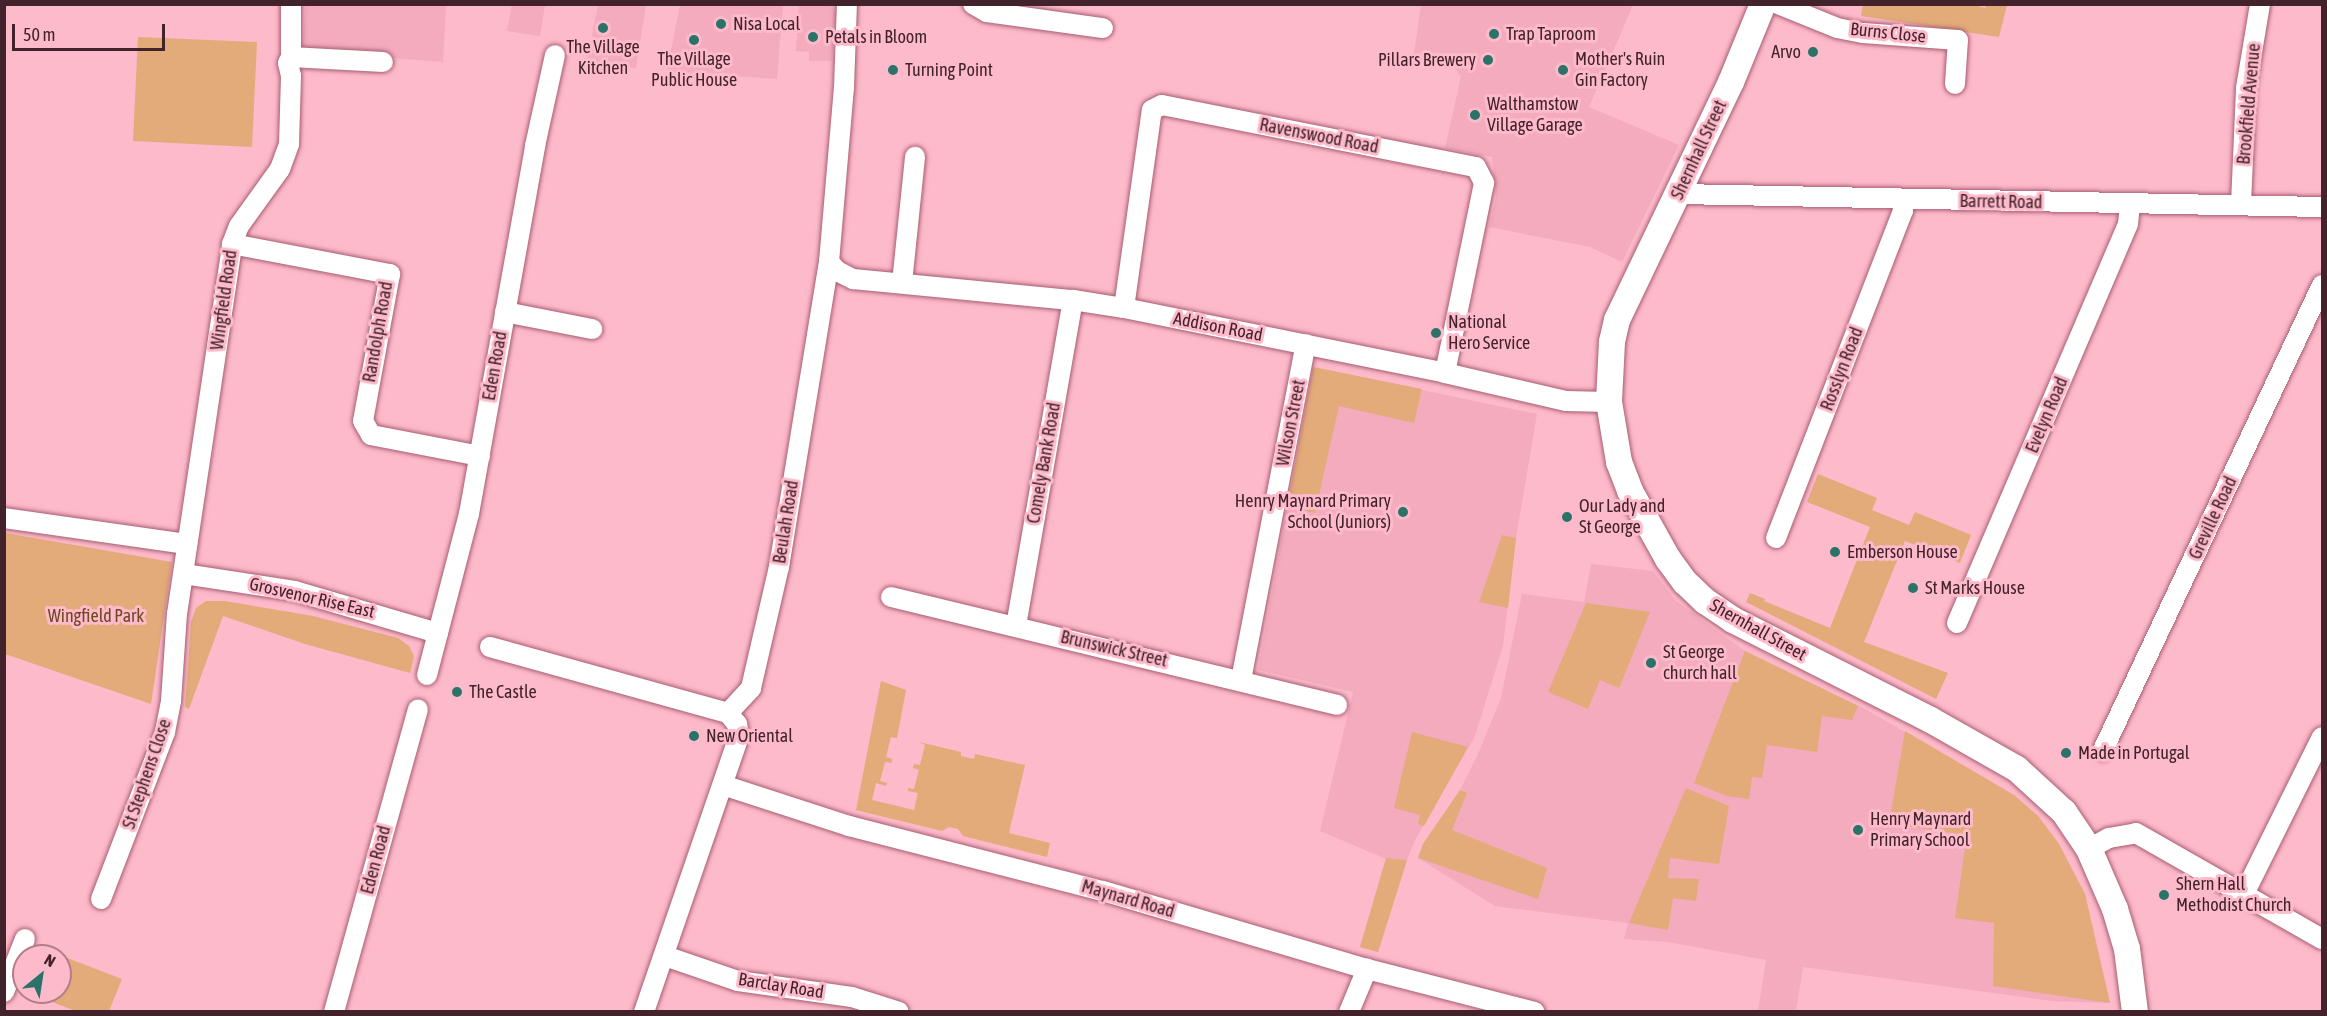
<!DOCTYPE html>
<html>
<head>
<meta charset="utf-8">
<style>
	body { margin:0 }
	#map { position:relative; width:2327px; height:1016px; overflow:hidden; background:#fdbaca; font-family:"Asap Condensed",sans-serif }
	div>[style] { position:absolute }
	[style*='--x'] { left:calc(var(--x)*1px); top:calc(var(--y)*1px); width:calc(var(--w)*1px); rotate:calc(var(--a)*1deg) }
	.built>* { inset:0; background:#f4abbd }
	.green>* { inset:0; background:#e2ab79 }
	.roads { filter:drop-shadow(0 0 2px #a85d71) drop-shadow(0 0 2px #a85d71) }
	.minor>* { height:20px; margin:-10px; padding:0 10px; transform-origin:10px; border-radius:10px; background:#fff }
	.tertiary>* { height:26px; margin:-13px; padding:0 13px; transform-origin:13px; border-radius:13px; background:#fff }
	.dots>* { width:16px; height:16px; translate:-50% -50%; box-sizing:border-box; border:3px solid #fdbaca; border-radius:50% }
	span { translate:-50% -50%; white-space:nowrap; text-align:center; line-height:1.15; -webkit-text-stroke:6px #fdbaca; paint-order:stroke }
	.poi-label { font-size:18px; color:#43232b }
	.left { translate:0 -50%; text-align:left }
	.right { translate:-100% -50%; text-align:right }
	.street-label { font-size:18px; color:#43232b }
	.park-label { font-size:18px; color:#6f4820 }
	.frame { position:absolute; inset:0; border:6px solid #43232b; pointer-events:none }
	.north { position:absolute; left:12px; top:944px; width:60px; height:60px; box-sizing:border-box; background:#fdbaca; border:2px solid #b37e8a; border-radius:50%; rotate:30deg; font-size:16px; font-weight:700; line-height:24px; text-align:center; color:#43232b }
	.north::after { content:''; display:block; margin:auto; width:21px; height:27px; background:#2b7269; clip-path:polygon(50% 0,100% 100%,50% 72%,0 100%) }
	.scale { position:absolute; left:12px; top:24px; width:153px; height:27px; box-sizing:border-box; border:3px solid #43232b; border-top:0; padding-left:8px; font-size:18px; line-height:21px; white-space:nowrap; color:#43232b; -webkit-text-stroke:4px #fdbaca; paint-order:stroke }
</style>
</head>
<body>
<div id="map">
	<div class="built">
		<div style="clip-path:polygon(512px 4px,545px 5px,540px 36px,507px 31px)"></div>
		<div style="clip-path:polygon(305px 5px,446px 5px,443px 62px,303px 51px)"></div>
		<div style="clip-path:polygon(598px 5px,646px 5px,636px 68px,586px 64px)"></div>
		<div style="clip-path:polygon(680px 5px,783px 5px,777px 79px,667px 71px)"></div>
		<div style="clip-path:polygon(799px 5px,832px 5px,836px 11px,832px 61px,809px 61px,809px 52px,796px 51px)"></div>
		<div style="clip-path:polygon(1421px 5px,1633px 5px,1589px 107px,1679px 145px,1622px 262px,1590px 247px,1489px 227px,1496px 198px,1492px 157px,1445px 148px,1461px 77px,1455px 68px,1413px 61px)"></div>
		<div style="clip-path:polygon(1313px 367px,1537px 414px,1516px 538px,1503px 646px,1475px 736px,1415px 840px,1407px 860px,1378px 952px,1360px 947px,1386px 859px,1320px 831px,1353px 692px,1258px 670px)"></div>
		<div style="clip-path:polygon(1591px 564px,1653px 571px,1676px 601px,1745px 651px,1865px 709px,2014px 795px,2038px 816px,2059px 844px,2085px 894px,2110px 1003px,2052px 1001px,1803px 967px,1796px 1011px,1758px 1011px,1766px 960px,1668px 942px,1624px 939px,1628px 923px,1495px 906px,1418px 858px,1423px 844px,1460px 790px,1478px 754px,1501px 698px,1522px 594px,1584px 602px)"></div>
	</div>
	<div class="green">
		<div style="clip-path:polygon(1969px 4px,1985px 8px,1987px 5px,2007px 5px,1999px 37px,1861px 16px,1863px 5px)"></div>
		<div style="clip-path:polygon(138px 37px,257px 42px,252px 147px,133px 141px)"></div>
		<div style="clip-path:polygon(1313px 367px,1422px 389px,1414px 423px,1339px 406px,1315px 513px,1287px 508px)"></div>
		<div style="clip-path:polygon(1818px 474px,1877px 498px,1872px 510px,1909px 525px,1915px 512px,1971px 535px,1960px 563px,1905px 541px,1864px 642px,1948px 673px,1936px 699px,1746px 602px,1750px 593px,1765px 599px,1764px 601px,1830px 628px,1870px 527px,1807px 502px)"></div>
		<div style="clip-path:polygon(5px 533px,172px 562px,151px 704px,5px 654px)"></div>
		<div style="clip-path:polygon(1502px 535px,1516px 538px,1508px 608px,1479px 602px)"></div>
		<div style="clip-path:polygon(206px 601px,225px 601px,313px 616px,398px 638px,409px 646px,414px 656px,410px 673px,305px 644px,223px 616px,189px 709px,185px 707px,191px 622px,196px 608px)"></div>
		<div style="clip-path:polygon(1586px 603px,1650px 612px,1619px 688px,1600px 680px,1588px 709px,1548px 692px)"></div>
		<div style="clip-path:polygon(1745px 651px,1858px 706px,1852px 720px,1822px 716px,1817px 752px,1767px 745px,1762px 778px,1752px 777px,1749px 799px,1727px 796px,1694px 783px)"></div>
		<div style="clip-path:polygon(881px 681px,906px 690px,897px 738px,891px 737px,886px 757px,892px 759px,892px 763px,885px 762px,880px 781px,887px 783px,886px 786px,876px 783px,872px 800px,914px 810px,918px 793px,908px 791px,908px 788px,914px 789px,919px 770px,913px 768px,914px 764px,920px 765px,925px 745px,919px 742px,961px 752px,961px 756px,974px 759px,975px 754px,1025px 765px,1009px 833px,1050px 843px,1047px 857px,963px 836px,958px 829px,949px 827px,942px 831px,856px 810px)"></div>
		<div style="clip-path:polygon(1905px 731px,2014px 795px,2038px 816px,2059px 844px,2085px 894px,2110px 1003px,1993px 986px,1994px 923px,1955px 918px,1967px 835px,1889px 824px)"></div>
		<div style="clip-path:polygon(1412px 732px,1468px 747px,1424px 826px,1418px 824px,1420px 815px,1394px 808px)"></div>
		<div style="clip-path:polygon(1686px 788px,1729px 806px,1719px 864px,1670px 858px,1668px 878px,1699px 879px,1696px 901px,1673px 898px,1668px 930px,1629px 923px)"></div>
		<div style="clip-path:polygon(1460px 790px,1467px 793px,1452px 830px,1547px 868px,1538px 899px,1418px 858px,1423px 844px)"></div>
		<div style="clip-path:polygon(1386px 858px,1407px 860px,1378px 952px,1360px 947px)"></div>
		<div style="clip-path:polygon(41px 948px,122px 979px,109px 1011px,76px 1011px,25px 992px,60px 992px,60px 956px,38px 956px)"></div>
	</div>
	<div class="roads">
		<div class="minor">
			<div style="--x:973;--y:4;--w:16;--a:30"></div>
			<div style="--x:987;--y:12;--w:117;--a:7.9"></div>
			<div style="--x:1778;--y:4;--w:64;--a:22.1"></div>
			<div style="--x:1837;--y:28;--w:26;--a:11"></div>
			<div style="--x:1863;--y:33;--w:95;--a:4.2"></div>
			<div style="--x:1958;--y:40;--w:44;--a:93.9"></div>
			<div style="--x:291;--y:57;--w:92;--a:3.1"></div>
			<div style="--x:1679;--y:194;--w:643;--a:1.16"></div>
			<div style="--x:2241;--y:204;--w:116;--a:-87.5"></div>
			<div style="--x:2246;--y:88;--w:85;--a:-80.5"></div>
			<div style="--x:232;--y:244;--w:161;--a:10.8"></div>
			<div style="--x:390;--y:274;--w:149;--a:100.4"></div>
			<div style="--x:363;--y:421;--w:16;--a:60"></div>
			<div style="--x:371;--y:435;--w:111;--a:10.9"></div>
			<div style="--x:829;--y:262;--w:12;--a:48"></div>
			<div style="--x:837;--y:271;--w:18;--a:27"></div>
			<div style="--x:853;--y:279;--w:221;--a:5.5"></div>
			<div style="--x:1073;--y:300;--w:52;--a:8.9"></div>
			<div style="--x:1124;--y:308;--w:328;--a:11.4"></div>
			<div style="--x:1445;--y:373;--w:124;--a:13"></div>
			<div style="--x:1566;--y:401;--w:43;--a:1.3"></div>
			<div style="--x:902;--y:283;--w:127;--a:-84.1"></div>
			<div style="--x:1124;--y:308;--w:200;--a:-82"></div>
			<div style="--x:1152;--y:110;--w:11;--a:-27"></div>
			<div style="--x:1162;--y:105;--w:320;--a:11.2"></div>
			<div style="--x:1476;--y:167;--w:18;--a:63"></div>
			<div style="--x:1484;--y:183;--w:194;--a:101.6"></div>
			<div style="--x:505;--y:312;--w:89;--a:11.1"></div>
			<div style="--x:4;--y:518;--w:185;--a:8.1"></div>
			<div style="--x:1776;--y:538;--w:351;--a:-68.8"></div>
			<div style="--x:1903;--y:211;--w:11;--a:-95"></div>
			<div style="--x:184;--y:574;--w:112;--a:8.7"></div>
			<div style="--x:295;--y:591;--w:149;--a:16.4"></div>
			<div style="--x:891;--y:597;--w:459;--a:13.6"></div>
			<div style="--x:1957;--y:623;--w:434;--a:-66.8"></div>
			<div style="--x:2128;--y:224;--w:20;--a:-84"></div>
			<div style="--x:1016;--y:626;--w:331;--a:-80.1"></div>
			<div style="--x:490;--y:647;--w:247;--a:15.5"></div>
			<div style="--x:427;--y:675;--w:166;--a:-75.4"></div>
			<div style="--x:469;--y:514;--w:374;--a:-79.8"></div>
			<div style="--x:535;--y:146;--w:93;--a:-77.6"></div>
			<div style="--x:1241;--y:680;--w:342;--a:-79.1"></div>
			<div style="--x:728;--y:713;--w:34;--a:-47"></div>
			<div style="--x:751;--y:688;--w:124;--a:-77"></div>
			<div style="--x:779;--y:567;--w:309;--a:-80.7"></div>
			<div style="--x:829;--y:262;--w:175;--a:-85.1"></div>
			<div style="--x:844;--y:88;--w:84;--a:-88"></div>
			<div style="--x:2103;--y:750;--w:514;--a:-64.78"></div>
			<div style="--x:723;--y:785;--w:133;--a:18"></div>
			<div style="--x:849;--y:826;--w:262;--a:14.4"></div>
			<div style="--x:1103;--y:891;--w:275;--a:16.5"></div>
			<div style="--x:1367;--y:969;--w:173;--a:14.4"></div>
			<div style="--x:2089;--y:849;--w:23;--a:-29"></div>
			<div style="--x:2109;--y:838;--w:27;--a:-10"></div>
			<div style="--x:2136;--y:833;--w:214;--a:29.7"></div>
			<div style="--x:2244;--y:894;--w:175;--a:-63.6"></div>
			<div style="--x:101;--y:899;--w:179;--a:-69"></div>
			<div style="--x:165;--y:732;--w:32;--a:-79"></div>
			<div style="--x:171;--y:701;--w:87;--a:-86.1"></div>
			<div style="--x:177;--y:614;--w:374;--a:-81.5"></div>
			<div style="--x:232;--y:244;--w:19;--a:-69"></div>
			<div style="--x:239;--y:226;--w:70;--a:-54.3"></div>
			<div style="--x:280;--y:169;--w:27;--a:-70"></div>
			<div style="--x:289;--y:144;--w:68;--a:-88.3"></div>
			<div style="--x:291;--y:76;--w:13;--a:-103"></div>
			<div style="--x:288;--y:63;--w:7;--a:-63"></div>
			<div style="--x:291;--y:57;--w:53;--a:-90"></div>
			<div style="--x:665;--y:956;--w:77;--a:18.9"></div>
			<div style="--x:738;--y:981;--w:115;--a:8"></div>
			<div style="--x:852;--y:997;--w:49;--a:17.7"></div>
			<div style="--x:4;--y:992;--w:57;--a:-68.4"></div>
			<div style="--x:334;--y:1012;--w:314;--a:-74.5"></div>
			<div style="--x:644;--y:1012;--w:292;--a:-71"></div>
			<div style="--x:739;--y:736;--w:12;--a:-99"></div>
			<div style="--x:737;--y:724;--w:14;--a:-129"></div>
			<div style="--x:1349;--y:1012;--w:47;--a:-67.3"></div>
		</div>
		<div class="tertiary">
			<div style="--x:1763;--y:4;--w:84;--a:112.3"></div>
			<div style="--x:1731;--y:82;--w:264;--a:115.6"></div>
			<div style="--x:1617;--y:320;--w:23;--a:103"></div>
			<div style="--x:1612;--y:342;--w:60;--a:92.9"></div>
			<div style="--x:1609;--y:402;--w:61;--a:80.5"></div>
			<div style="--x:1619;--y:462;--w:31;--a:69"></div>
			<div style="--x:1630;--y:491;--w:78;--a:60.8"></div>
			<div style="--x:1668;--y:559;--w:29;--a:54"></div>
			<div style="--x:1685;--y:582;--w:28;--a:44"></div>
			<div style="--x:1705;--y:601;--w:34;--a:34"></div>
			<div style="--x:1733;--y:620;--w:220;--a:26.8"></div>
			<div style="--x:1929;--y:719;--w:101;--a:29.6"></div>
			<div style="--x:2017;--y:769;--w:64;--a:42.5"></div>
			<div style="--x:2064;--y:812;--w:45;--a:56"></div>
			<div style="--x:2089;--y:849;--w:65;--a:66.6"></div>
			<div style="--x:2115;--y:909;--w:42;--a:73.3"></div>
			<div style="--x:2127;--y:949;--w:64;--a:82.8"></div>
		</div>
	</div>
	<div class="dots">
		<div style="left:721px;top:24px;background:#2b7269"></div>
		<div style="left:603px;top:28px;background:#2b7269"></div>
		<div style="left:1494px;top:34px;background:#2b7269"></div>
		<div style="left:813px;top:37px;background:#2b7269"></div>
		<div style="left:694px;top:40px;background:#2b7269"></div>
		<div style="left:1813px;top:52px;background:#2b7269"></div>
		<div style="left:1488px;top:60px;background:#2b7269"></div>
		<div style="left:893px;top:70px;background:#2b7269"></div>
		<div style="left:1563px;top:70px;background:#2b7269"></div>
		<div style="left:1475px;top:115px;background:#2b7269"></div>
		<div style="left:1436px;top:333px;background:#2b7269"></div>
		<div style="left:1403px;top:512px;background:#2b7269"></div>
		<div style="left:1567px;top:517px;background:#2b7269"></div>
		<div style="left:1835px;top:552px;background:#2b7269"></div>
		<div style="left:1913px;top:588px;background:#2b7269"></div>
		<div style="left:1651px;top:663px;background:#2b7269"></div>
		<div style="left:457px;top:692px;background:#2b7269"></div>
		<div style="left:694px;top:736px;background:#2b7269"></div>
		<div style="left:2066px;top:753px;background:#2b7269"></div>
		<div style="left:1858px;top:830px;background:#2b7269"></div>
		<div style="left:2164px;top:895px;background:#2b7269"></div>
	</div>
	<div class="poi-label">
		<span class="left" style="left:733px;top:24px">Nisa Local</span>
		<span class="left" style="left:1506px;top:34px">Trap Taproom</span>
		<span class="left" style="left:825px;top:37px">Petals in Bloom</span>
		<span style="left:603px;top:58px">The Village<br>Kitchen</span>
		<span class="right" style="left:1801px;top:52px">Arvo</span>
		<span style="left:694px;top:70px">The Village<br>Public House</span>
		<span class="right" style="left:1476px;top:60px">Pillars Brewery</span>
		<span class="left" style="left:1575px;top:70px">Mother's Ruin<br>Gin Factory</span>
		<span class="left" style="left:905px;top:70px">Turning Point</span>
		<span class="left" style="left:1487px;top:115px">Walthamstow<br>Village Garage</span>
		<span class="left" style="left:1448px;top:333px">National<br>Hero Service</span>
		<span class="right" style="left:1391px;top:512px">Henry Maynard Primary<br>School (Juniors)</span>
		<span class="left" style="left:1579px;top:517px">Our Lady and<br>St George</span>
		<span class="left" style="left:1847px;top:552px">Emberson House</span>
		<span class="left" style="left:1925px;top:588px">St Marks House</span>
		<span class="left" style="left:1663px;top:663px">St George<br>church hall</span>
		<span class="left" style="left:469px;top:692px">The Castle</span>
		<span class="left" style="left:706px;top:736px">New Oriental</span>
		<span class="left" style="left:2078px;top:753px">Made in Portugal</span>
		<span class="left" style="left:1870px;top:830px">Henry Maynard<br>Primary School</span>
		<span class="left" style="left:2176px;top:895px">Shern Hall<br>Methodist Church</span>
	</div>
	<div class="street-label">
		<span style="left:1888px;top:33px;rotate:6deg">Burns Close</span>
		<span style="left:2249px;top:104px;rotate:-85deg">Brookfield Avenue</span>
		<span style="left:1319px;top:136px;rotate:11deg">Ravenswood Road</span>
		<span style="left:1699px;top:150px;rotate:-65deg">Shernhall Street</span>
		<span style="left:2001px;top:202px;rotate:1deg">Barrett Road</span>
		<span style="left:224px;top:300px;rotate:-82deg">Wingfield Road</span>
		<span style="left:1218px;top:327px;rotate:11deg">Addison Road</span>
		<span style="left:378px;top:332px;rotate:-80deg">Randolph Road</span>
		<span style="left:495px;top:366px;rotate:-80deg">Eden Road</span>
		<span style="left:1842px;top:369px;rotate:-69deg">Rosslyn Road</span>
		<span style="left:2047px;top:415px;rotate:-67deg">Evelyn Road</span>
		<span style="left:1291px;top:423px;rotate:-79deg">Wilson Street</span>
		<span style="left:1044px;top:463px;rotate:-80deg">Comely Bank Road</span>
		<span style="left:2213px;top:518px;rotate:-65deg">Greville Road</span>
		<span style="left:786px;top:522px;rotate:-81deg">Beulah Road</span>
		<span style="left:312px;top:598px;rotate:13deg">Grosvenor Rise East</span>
		<span style="left:1758px;top:630px;rotate:29deg">Shernhall Street</span>
		<span style="left:1114px;top:649px;rotate:13deg">Brunswick Street</span>
		<span style="left:147px;top:774px;rotate:-71deg">St Stephens Close</span>
		<span style="left:376px;top:860px;rotate:-75deg">Eden Road</span>
		<span style="left:1128px;top:899px;rotate:16deg">Maynard Road</span>
		<span style="left:781px;top:986px;rotate:9deg">Barclay Road</span>
	</div>
	<div class="park-label">
		<span style="left:96px;top:616px">Wingfield Park</span>
	</div>
	<div class="frame"></div>
	<div class="north">N</div>
	<div class="scale">50 m</div>
</div>
</body>
</html>
